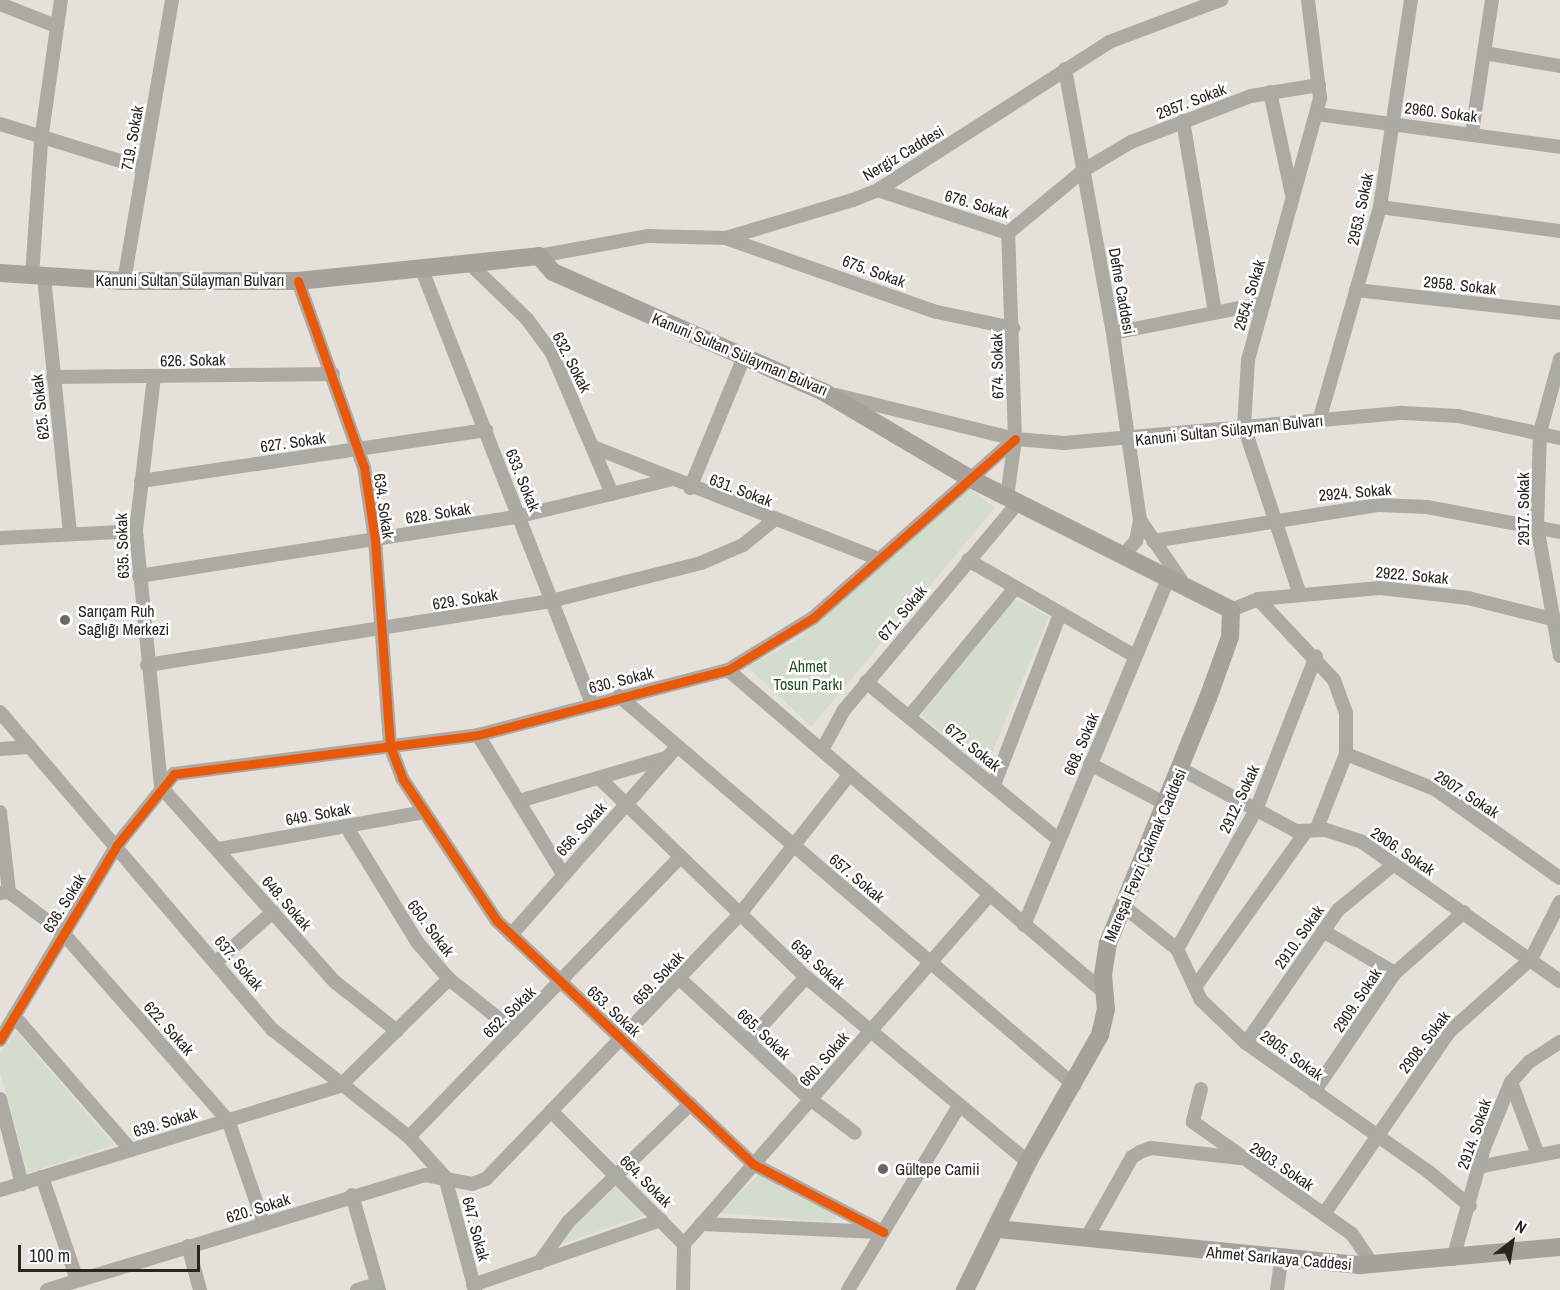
<!DOCTYPE html>
<html>
<head>
<meta charset="utf-8">
<style>
	body { margin:0 }
	#map { position:relative; width:1560px; height:1290px; overflow:hidden; background:#e6e0da; font-family:"Archivo Narrow",sans-serif }
	div>[style] { position:absolute }
	[style*='--x'] { left:calc(var(--x)*1px); top:calc(var(--y)*1px); width:calc(var(--w)*1px); rotate:calc(var(--a)*1deg) }
	.green>* { inset:0; background:#d4ddcd }
	.minor>* { height:14px; margin:-7px; padding:0 7px; transform-origin:7px; border-radius:7px; background:#ada9a3 }
	.major>* { height:18px; margin:-9px; padding:0 9px; transform-origin:9px; border-radius:9px; background:#a6a19a }
	.cycleway>* { height:9px; margin:-4.5px; padding:0 4.5px; transform-origin:4.5px; border-radius:4.5px; background:#e8590c }
	.dots>* { width:16px; height:16px; translate:-50% -50%; box-sizing:border-box; border:3px solid #fff; border-radius:50% }
	span { translate:-50% -50%; white-space:nowrap; text-align:center; line-height:1.15; -webkit-text-stroke:5px #fff; paint-order:stroke }
	.street-label { font-size:16px; color:#292521 }
	.poi-label { font-size:16px; color:#292521 }
	.left { translate:0 -50%; text-align:left }
	.park-label { font-size:16px; color:#234d22 }
	.north { position:absolute; left:1482px; top:1212px; width:60px; height:60px; -webkit-text-stroke:4px #fff; paint-order:stroke; rotate:31deg; font-size:16px; font-weight:700; line-height:24px; text-align:center; color:#292521 }
	.north::after { content:''; display:block; margin:auto; width:21px; height:27px; background:#292521; clip-path:polygon(50% 0,100% 100%,50% 72%,0 100%) }
	.scale { position:absolute; left:18px; top:1245px; width:182px; height:27px; box-sizing:border-box; border:3px solid #292521; border-top:0; padding-left:8px; font-size:18px; line-height:21px; white-space:nowrap; color:#292521; -webkit-text-stroke:4px #fff; paint-order:stroke }
</style>
</head>
<body>
<div id="map">
	<div class="green">
		<div style="clip-path:polygon(969px 488px,995px 508px,811px 727px,748px 667px,801px 637px)"></div>
		<div style="clip-path:polygon(1014px 598px,1049px 617px,985px 769px,921px 715px)"></div>
		<div style="clip-path:polygon(17px 1032px,114px 1145px,28px 1173px,0 1072px,0 1052px)"></div>
		<div style="clip-path:polygon(759px 1174px,839px 1216px,831px 1222px,720px 1213px)"></div>
		<div style="clip-path:polygon(618px 1185px,645px 1215px,559px 1245px,574px 1225px)"></div>
	</div>
	<div class="minor">
		<div style="--x:0;--y:4;--w:60;--a:21.4"></div>
		<div style="--x:1484;--y:53;--w:77;--a:9.7"></div>
		<div style="--x:1065;--y:69;--w:268;--a:79.7"></div>
		<div style="--x:1113;--y:333;--w:189;--a:81.8"></div>
		<div style="--x:1270;--y:92;--w:105;--a:77.9"></div>
		<div style="--x:1317;--y:114;--w:245;--a:7.7"></div>
		<div style="--x:1183;--y:121;--w:194;--a:80.5"></div>
		<div style="--x:0;--y:124;--w:150;--a:17.1"></div>
		<div style="--x:1472;--y:132;--w:134;--a:-81.4"></div>
		<div style="--x:878;--y:190;--w:137;--a:18.3"></div>
		<div style="--x:1008;--y:233;--w:99;--a:-39.7"></div>
		<div style="--x:1084;--y:170;--w:55;--a:-30.8"></div>
		<div style="--x:1131;--y:142;--w:129;--a:-21"></div>
		<div style="--x:1251;--y:96;--w:69;--a:-9.2"></div>
		<div style="--x:1380;--y:207;--w:182;--a:7.6"></div>
		<div style="--x:728;--y:239;--w:221;--a:19.3"></div>
		<div style="--x:937;--y:312;--w:78;--a:11.9"></div>
		<div style="--x:539;--y:256;--w:111;--a:-10.4"></div>
		<div style="--x:648;--y:236;--w:78;--a:1.5"></div>
		<div style="--x:726;--y:238;--w:133;--a:-16.7"></div>
		<div style="--x:853;--y:200;--w:27;--a:-22"></div>
		<div style="--x:878;--y:190;--w:274;--a:-32.6"></div>
		<div style="--x:1109;--y:42;--w:120;--a:-20.6"></div>
		<div style="--x:472;--y:266;--w:76;--a:43.9"></div>
		<div style="--x:527;--y:319;--w:42;--a:53.7"></div>
		<div style="--x:552;--y:353;--w:153;--a:66.9"></div>
		<div style="--x:422;--y:270;--w:465;--a:68.6"></div>
		<div style="--x:32;--y:277;--w:137;--a:-86.2"></div>
		<div style="--x:41;--y:140;--w:141;--a:-81.9"></div>
		<div style="--x:44;--y:277;--w:258;--a:84.2"></div>
		<div style="--x:124;--y:281;--w:285;--a:-80.3"></div>
		<div style="--x:298;--y:281;--w:197;--a:70.5"></div>
		<div style="--x:364;--y:467;--w:74;--a:81.4"></div>
		<div style="--x:375;--y:540;--w:207;--a:85.8"></div>
		<div style="--x:390;--y:746;--w:34;--a:69"></div>
		<div style="--x:402;--y:778;--w:172;--a:56.4"></div>
		<div style="--x:497;--y:921;--w:353;--a:43.5"></div>
		<div style="--x:753;--y:1164;--w:147;--a:27.6"></div>
		<div style="--x:1356;--y:290;--w:205;--a:6.4"></div>
		<div style="--x:1113;--y:333;--w:154;--a:-11.2"></div>
		<div style="--x:1560;--y:359;--w:76;--a:105.3"></div>
		<div style="--x:1540;--y:432;--w:94;--a:91.8"></div>
		<div style="--x:1537;--y:526;--w:132;--a:80"></div>
		<div style="--x:53;--y:377;--w:280;--a:-0.6"></div>
		<div style="--x:154;--y:377;--w:155;--a:96.7"></div>
		<div style="--x:136;--y:531;--w:257;--a:84.4"></div>
		<div style="--x:836;--y:395;--w:184;--a:13.8"></div>
		<div style="--x:1015;--y:439;--w:49;--a:4.7"></div>
		<div style="--x:1064;--y:443;--w:340;--a:-5.1"></div>
		<div style="--x:1403;--y:413;--w:55;--a:3.1"></div>
		<div style="--x:1458;--y:416;--w:104;--a:12.2"></div>
		<div style="--x:1319;--y:421;--w:223;--a:-74.1"></div>
		<div style="--x:1380;--y:207;--w:209;--a:-81.5"></div>
		<div style="--x:593;--y:447;--w:307;--a:21.4"></div>
		<div style="--x:141;--y:481;--w:349;--a:-8.4"></div>
		<div style="--x:690;--y:488;--w:142;--a:-67.6"></div>
		<div style="--x:1007;--y:497;--w:59;--a:-82.1"></div>
		<div style="--x:1015;--y:439;--w:206;--a:-91.9"></div>
		<div style="--x:0;--y:538;--w:136;--a:-2.9"></div>
		<div style="--x:1153;--y:541;--w:229;--a:-9.1"></div>
		<div style="--x:1379;--y:505;--w:48;--a:2.4"></div>
		<div style="--x:1427;--y:507;--w:135;--a:10.6"></div>
		<div style="--x:1124;--y:554;--w:18;--a:-47"></div>
		<div style="--x:1136;--y:541;--w:21;--a:-79"></div>
		<div style="--x:1140;--y:520;--w:73;--a:55.7"></div>
		<div style="--x:968;--y:560;--w:193;--a:29.9"></div>
		<div style="--x:139;--y:576;--w:386;--a:-8.9"></div>
		<div style="--x:520;--y:516;--w:153;--a:-13.6"></div>
		<div style="--x:1300;--y:595;--w:177;--a:-108.4"></div>
		<div style="--x:1244;--y:427;--w:67;--a:-86.6"></div>
		<div style="--x:1248;--y:360;--w:272;--a:-74.6"></div>
		<div style="--x:1320;--y:98;--w:99;--a:-97"></div>
		<div style="--x:1258;--y:599;--w:111;--a:46.8"></div>
		<div style="--x:1334;--y:680;--w:35;--a:70"></div>
		<div style="--x:1346;--y:713;--w:41;--a:90"></div>
		<div style="--x:1346;--y:754;--w:79;--a:111.4"></div>
		<div style="--x:1231;--y:610;--w:29;--a:-22"></div>
		<div style="--x:1258;--y:599;--w:122;--a:-5.2"></div>
		<div style="--x:1380;--y:588;--w:89;--a:6.5"></div>
		<div style="--x:1468;--y:598;--w:95;--a:14"></div>
		<div style="--x:147;--y:665;--w:409;--a:-9"></div>
		<div style="--x:551;--y:601;--w:155;--a:-14.2"></div>
		<div style="--x:701;--y:563;--w:46;--a:-23.2"></div>
		<div style="--x:743;--y:545;--w:40;--a:-39"></div>
		<div style="--x:728;--y:670;--w:495;--a:40.6"></div>
		<div style="--x:866;--y:682;--w:248;--a:39.3"></div>
		<div style="--x:619;--y:696;--w:599;--a:40.53"></div>
		<div style="--x:0;--y:712;--w:419;--a:49.4"></div>
		<div style="--x:273;--y:1030;--w:173;--a:38.2"></div>
		<div style="--x:409;--y:1137;--w:54;--a:48"></div>
		<div style="--x:445;--y:1177;--w:117;--a:75.1"></div>
		<div style="--x:909;--y:717;--w:167;--a:-50.6"></div>
		<div style="--x:478;--y:735;--w:163;--a:58.6"></div>
		<div style="--x:0;--y:749;--w:30;--a:-4"></div>
		<div style="--x:822;--y:750;--w:46;--a:-61.2"></div>
		<div style="--x:844;--y:710;--w:270;--a:-50"></div>
		<div style="--x:1346;--y:754;--w:96;--a:21.5"></div>
		<div style="--x:1435;--y:789;--w:153;--a:35.5"></div>
		<div style="--x:1090;--y:764;--w:86;--a:27.8"></div>
		<div style="--x:1181;--y:769;--w:131;--a:28.3"></div>
		<div style="--x:1296;--y:831;--w:30;--a:-2"></div>
		<div style="--x:1326;--y:830;--w:38;--a:18"></div>
		<div style="--x:1362;--y:842;--w:242;--a:35.1"></div>
		<div style="--x:599;--y:778;--w:287;--a:43.9"></div>
		<div style="--x:806;--y:977;--w:289;--a:39.8"></div>
		<div style="--x:994;--y:785;--w:183;--a:-68.9"></div>
		<div style="--x:161;--y:787;--w:261;--a:48.3"></div>
		<div style="--x:335;--y:982;--w:79;--a:38.3"></div>
		<div style="--x:519;--y:801;--w:153;--a:-16.3"></div>
		<div style="--x:0;--y:812;--w:81;--a:83.6"></div>
		<div style="--x:346;--y:826;--w:136;--a:58.5"></div>
		<div style="--x:417;--y:942;--w:49;--a:49.1"></div>
		<div style="--x:449;--y:979;--w:82;--a:38.6"></div>
		<div style="--x:219;--y:849;--w:208;--a:-10.2"></div>
		<div style="--x:0;--y:893;--w:9;--a:-6"></div>
		<div style="--x:9;--y:892;--w:66;--a:37"></div>
		<div style="--x:62;--y:932;--w:251;--a:48.6"></div>
		<div style="--x:228;--y:1120;--w:110;--a:70.9"></div>
		<div style="--x:1123;--y:906;--w:69;--a:38.5"></div>
		<div style="--x:1177;--y:949;--w:56;--a:64.8"></div>
		<div style="--x:1201;--y:1000;--w:62;--a:43.7"></div>
		<div style="--x:1246;--y:1043;--w:224;--a:35.2"></div>
		<div style="--x:1429;--y:1172;--w:53;--a:39.7"></div>
		<div style="--x:1024;--y:925;--w:378;--a:-67.4"></div>
		<div style="--x:1323;--y:931;--w:83;--a:30.3"></div>
		<div style="--x:511;--y:935;--w:251;--a:-48.6"></div>
		<div style="--x:1177;--y:949;--w:160;--a:-60.4"></div>
		<div style="--x:1256;--y:810;--w:165;--a:-68.7"></div>
		<div style="--x:216;--y:962;--w:76;--a:-41.3"></div>
		<div style="--x:680;--y:979;--w:177;--a:42.7"></div>
		<div style="--x:810;--y:1099;--w:56;--a:37.1"></div>
		<div style="--x:1195;--y:987;--w:188;--a:-54.5"></div>
		<div style="--x:14;--y:1016;--w:178;--a:48.9"></div>
		<div style="--x:0;--y:1040;--w:227;--a:-59"></div>
		<div style="--x:117;--y:845;--w:91;--a:-51.2"></div>
		<div style="--x:174;--y:774;--w:306;--a:-7.3"></div>
		<div style="--x:478;--y:735;--w:258;--a:-14.6"></div>
		<div style="--x:728;--y:670;--w:100;--a:-31.5"></div>
		<div style="--x:813;--y:618;--w:270;--a:-41.5"></div>
		<div style="--x:748;--y:1041;--w:86;--a:-47.8"></div>
		<div style="--x:1246;--y:1043;--w:162;--a:-55.3"></div>
		<div style="--x:1338;--y:910;--w:72;--a:-39.4"></div>
		<div style="--x:1511;--y:1082;--w:78;--a:69.7"></div>
		<div style="--x:1201;--y:1089;--w:34;--a:104"></div>
		<div style="--x:1193;--y:1122;--w:194;--a:35.2"></div>
		<div style="--x:1352;--y:1234;--w:36;--a:56"></div>
		<div style="--x:1314;--y:1092;--w:144;--a:-55.8"></div>
		<div style="--x:1395;--y:973;--w:92;--a:-41.5"></div>
		<div style="--x:0;--y:1099;--w:88;--a:75.5"></div>
		<div style="--x:551;--y:1111;--w:188;--a:45"></div>
		<div style="--x:684;--y:1244;--w:46;--a:91.2"></div>
		<div style="--x:409;--y:1137;--w:390;--a:-45.9"></div>
		<div style="--x:1478;--y:1167;--w:84;--a:-11"></div>
		<div style="--x:42;--y:1177;--w:109;--a:71.2"></div>
		<div style="--x:0;--y:1190;--w:356;--a:-17"></div>
		<div style="--x:340;--y:1086;--w:153;--a:-44.5"></div>
		<div style="--x:352;--y:1195;--w:99;--a:74.1"></div>
		<div style="--x:1324;--y:1214;--w:221;--a:-55.5"></div>
		<div style="--x:1449;--y:1032;--w:110;--a:-41.7"></div>
		<div style="--x:1531;--y:959;--w:64;--a:-63"></div>
		<div style="--x:701;--y:1224;--w:177;--a:2.6"></div>
		<div style="--x:1086;--y:1239;--w:94;--a:-60.7"></div>
		<div style="--x:1132;--y:1157;--w:9;--a:-32"></div>
		<div style="--x:1140;--y:1152;--w:12;--a:-20"></div>
		<div style="--x:1151;--y:1148;--w:90;--a:6.4"></div>
		<div style="--x:684;--y:1244;--w:463;--a:-48.8"></div>
		<div style="--x:188;--y:1246;--w:46;--a:74.7"></div>
		<div style="--x:1453;--y:1259;--w:115;--a:-74.4"></div>
		<div style="--x:1484;--y:1148;--w:71;--a:-67.8"></div>
		<div style="--x:1511;--y:1082;--w:27;--a:-48"></div>
		<div style="--x:1529;--y:1062;--w:37;--a:-33"></div>
		<div style="--x:539;--y:1263;--w:50;--a:-54.7"></div>
		<div style="--x:568;--y:1222;--w:170;--a:-44"></div>
		<div style="--x:473;--y:1285;--w:199;--a:-19.1"></div>
		<div style="--x:47;--y:1290;--w:395;--a:-16.9"></div>
		<div style="--x:425;--y:1175;--w:48;--a:10.8"></div>
		<div style="--x:472;--y:1184;--w:15;--a:-20"></div>
		<div style="--x:486;--y:1179;--w:367;--a:-46.2"></div>
		<div style="--x:740;--y:914;--w:177;--a:-51.9"></div>
		<div style="--x:357;--y:1290;--w:21;--a:-17"></div>
		<div style="--x:848;--y:1290;--w:215;--a:-58.9"></div>
		<div style="--x:1277;--y:1290;--w:30;--a:-82"></div>
	</div>
	<div class="major">
		<div style="--x:0;--y:273;--w:124;--a:3.7"></div>
		<div style="--x:124;--y:281;--w:174;--a:0"></div>
		<div style="--x:298;--y:281;--w:242;--a:-5.9"></div>
		<div style="--x:539;--y:256;--w:21;--a:49"></div>
		<div style="--x:553;--y:272;--w:294;--a:23.9"></div>
		<div style="--x:822;--y:391;--w:171;--a:30.6"></div>
		<div style="--x:969;--y:478;--w:293;--a:26.7"></div>
		<div style="--x:1231;--y:610;--w:27;--a:92"></div>
		<div style="--x:1230;--y:637;--w:65;--a:109.8"></div>
		<div style="--x:1208;--y:698;--w:265;--a:112.2"></div>
		<div style="--x:1108;--y:943;--w:32;--a:99"></div>
		<div style="--x:1103;--y:975;--w:34;--a:85"></div>
		<div style="--x:1106;--y:1009;--w:27;--a:103"></div>
		<div style="--x:1100;--y:1035;--w:146;--a:119.6"></div>
		<div style="--x:1028;--y:1162;--w:143;--a:116.2"></div>
		<div style="--x:998;--y:1229;--w:365;--a:5.7"></div>
		<div style="--x:1361;--y:1265;--w:200;--a:-5.2"></div>
	</div>
	<div class="cycleway">
		<div style="--x:298;--y:281;--w:197;--a:70.5"></div>
		<div style="--x:364;--y:467;--w:74;--a:81.4"></div>
		<div style="--x:375;--y:540;--w:207;--a:85.8"></div>
		<div style="--x:390;--y:746;--w:34;--a:69"></div>
		<div style="--x:402;--y:778;--w:172;--a:56.4"></div>
		<div style="--x:497;--y:921;--w:353;--a:43.5"></div>
		<div style="--x:753;--y:1164;--w:147;--a:27.6"></div>
		<div style="--x:0;--y:1040;--w:227;--a:-59"></div>
		<div style="--x:117;--y:845;--w:91;--a:-51.2"></div>
		<div style="--x:174;--y:774;--w:306;--a:-7.3"></div>
		<div style="--x:478;--y:735;--w:258;--a:-14.6"></div>
		<div style="--x:728;--y:670;--w:100;--a:-31.5"></div>
		<div style="--x:813;--y:618;--w:270;--a:-41.5"></div>
	</div>
	<div class="dots">
		<div style="left:65px;top:620px;background:#6b6662"></div>
		<div style="left:883px;top:1169px;background:#6b6662"></div>
	</div>
	<div class="street-label">
		<span style="left:1191px;top:101px;rotate:-21deg">2957. Sokak</span>
		<span style="left:1441px;top:112px;rotate:7deg">2960. Sokak</span>
		<span style="left:132px;top:138px;rotate:-80deg">719. Sokak</span>
		<span style="left:903px;top:153px;rotate:-31deg">Nergiz Caddesi</span>
		<span style="left:977px;top:204px;rotate:16deg">676. Sokak</span>
		<span style="left:1360px;top:209px;rotate:-78deg">2953. Sokak</span>
		<span style="left:874px;top:271px;rotate:20deg">675. Sokak</span>
		<span style="left:190px;top:280px">Kanuni Sultan Sülayman Bulvarı</span>
		<span style="left:1460px;top:285px;rotate:6deg">2958. Sokak</span>
		<span style="left:1122px;top:291px;rotate:80deg">Defne Caddesi</span>
		<span style="left:1249px;top:295px;rotate:-73deg">2954. Sokak</span>
		<span style="left:740px;top:354px;rotate:23deg">Kanuni Sultan Sülayman Bulvarı</span>
		<span style="left:193px;top:360px;rotate:-1deg">626. Sokak</span>
		<span style="left:572px;top:362px;rotate:63deg">632. Sokak</span>
		<span style="left:997px;top:366px;rotate:-91deg">674. Sokak</span>
		<span style="left:40px;top:407px;rotate:-96deg">625. Sokak</span>
		<span style="left:1229px;top:430px;rotate:-6deg">Kanuni Sultan Sülayman Bulvarı</span>
		<span style="left:293px;top:442px;rotate:-8deg">627. Sokak</span>
		<span style="left:523px;top:480px;rotate:68deg">633. Sokak</span>
		<span style="left:741px;top:490px;rotate:21deg">631. Sokak</span>
		<span style="left:1355px;top:492px;rotate:-5deg">2924. Sokak</span>
		<span style="left:384px;top:506px;rotate:82deg">634. Sokak</span>
		<span style="left:1523px;top:509px;rotate:-90deg">2917. Sokak</span>
		<span style="left:438px;top:513px;rotate:-9deg">628. Sokak</span>
		<span style="left:122px;top:546px;rotate:-92deg">635. Sokak</span>
		<span style="left:1412px;top:575px;rotate:5deg">2922. Sokak</span>
		<span style="left:465px;top:599px;rotate:-9deg">629. Sokak</span>
		<span style="left:902px;top:613px;rotate:-50deg">671. Sokak</span>
		<span style="left:621px;top:680px;rotate:-14deg">630. Sokak</span>
		<span style="left:1081px;top:744px;rotate:-67deg">668. Sokak</span>
		<span style="left:973px;top:747px;rotate:39deg">672. Sokak</span>
		<span style="left:1467px;top:794px;rotate:33deg">2907. Sokak</span>
		<span style="left:1239px;top:799px;rotate:-65deg">2912. Sokak</span>
		<span style="left:318px;top:814px;rotate:-10deg">649. Sokak</span>
		<span style="left:581px;top:829px;rotate:-48deg">656. Sokak</span>
		<span style="left:1403px;top:851px;rotate:34deg">2906. Sokak</span>
		<span style="left:1145px;top:855px;rotate:-67deg">Mareşal Fevzi Çakmak Caddesi</span>
		<span style="left:857px;top:878px;rotate:40deg">657. Sokak</span>
		<span style="left:64px;top:903px;rotate:-58deg">636. Sokak</span>
		<span style="left:287px;top:903px;rotate:49deg">648. Sokak</span>
		<span style="left:431px;top:928px;rotate:53deg">650. Sokak</span>
		<span style="left:1299px;top:937px;rotate:-55deg">2910. Sokak</span>
		<span style="left:239px;top:963px;rotate:50deg">637. Sokak</span>
		<span style="left:818px;top:964px;rotate:42deg">658. Sokak</span>
		<span style="left:658px;top:978px;rotate:-47deg">659. Sokak</span>
		<span style="left:1357px;top:1000px;rotate:-56deg">2909. Sokak</span>
		<span style="left:614px;top:1011px;rotate:43deg">653. Sokak</span>
		<span style="left:509px;top:1012px;rotate:-44deg">652. Sokak</span>
		<span style="left:169px;top:1028px;rotate:48deg">622. Sokak</span>
		<span style="left:764px;top:1034px;rotate:43deg">665. Sokak</span>
		<span style="left:1424px;top:1042px;rotate:-53deg">2908. Sokak</span>
		<span style="left:1292px;top:1055px;rotate:36deg">2905. Sokak</span>
		<span style="left:824px;top:1059px;rotate:-49deg">660. Sokak</span>
		<span style="left:165px;top:1122px;rotate:-17deg">639. Sokak</span>
		<span style="left:1474px;top:1134px;rotate:-71deg">2914. Sokak</span>
		<span style="left:1282px;top:1166px;rotate:34deg">2903. Sokak</span>
		<span style="left:646px;top:1181px;rotate:45deg">664. Sokak</span>
		<span style="left:258px;top:1208px;rotate:-17deg">620. Sokak</span>
		<span style="left:476px;top:1229px;rotate:75deg">647. Sokak</span>
		<span style="left:1279px;top:1258px;rotate:5deg">Ahmet Sarıkaya Caddesi</span>
	</div>
	<div class="poi-label">
		<span class="left" style="left:78px;top:620px">Sarıçam Ruh<br>Sağlığı Merkezi</span>
		<span class="left" style="left:895px;top:1169px">Gültepe Camii</span>
	</div>
	<div class="park-label">
		<span style="left:808px;top:675px">Ahmet<br>Tosun Parkı</span>
	</div>
	<div class="north">N</div>
	<div class="scale">100 m</div>
</div>
</body>
</html>
